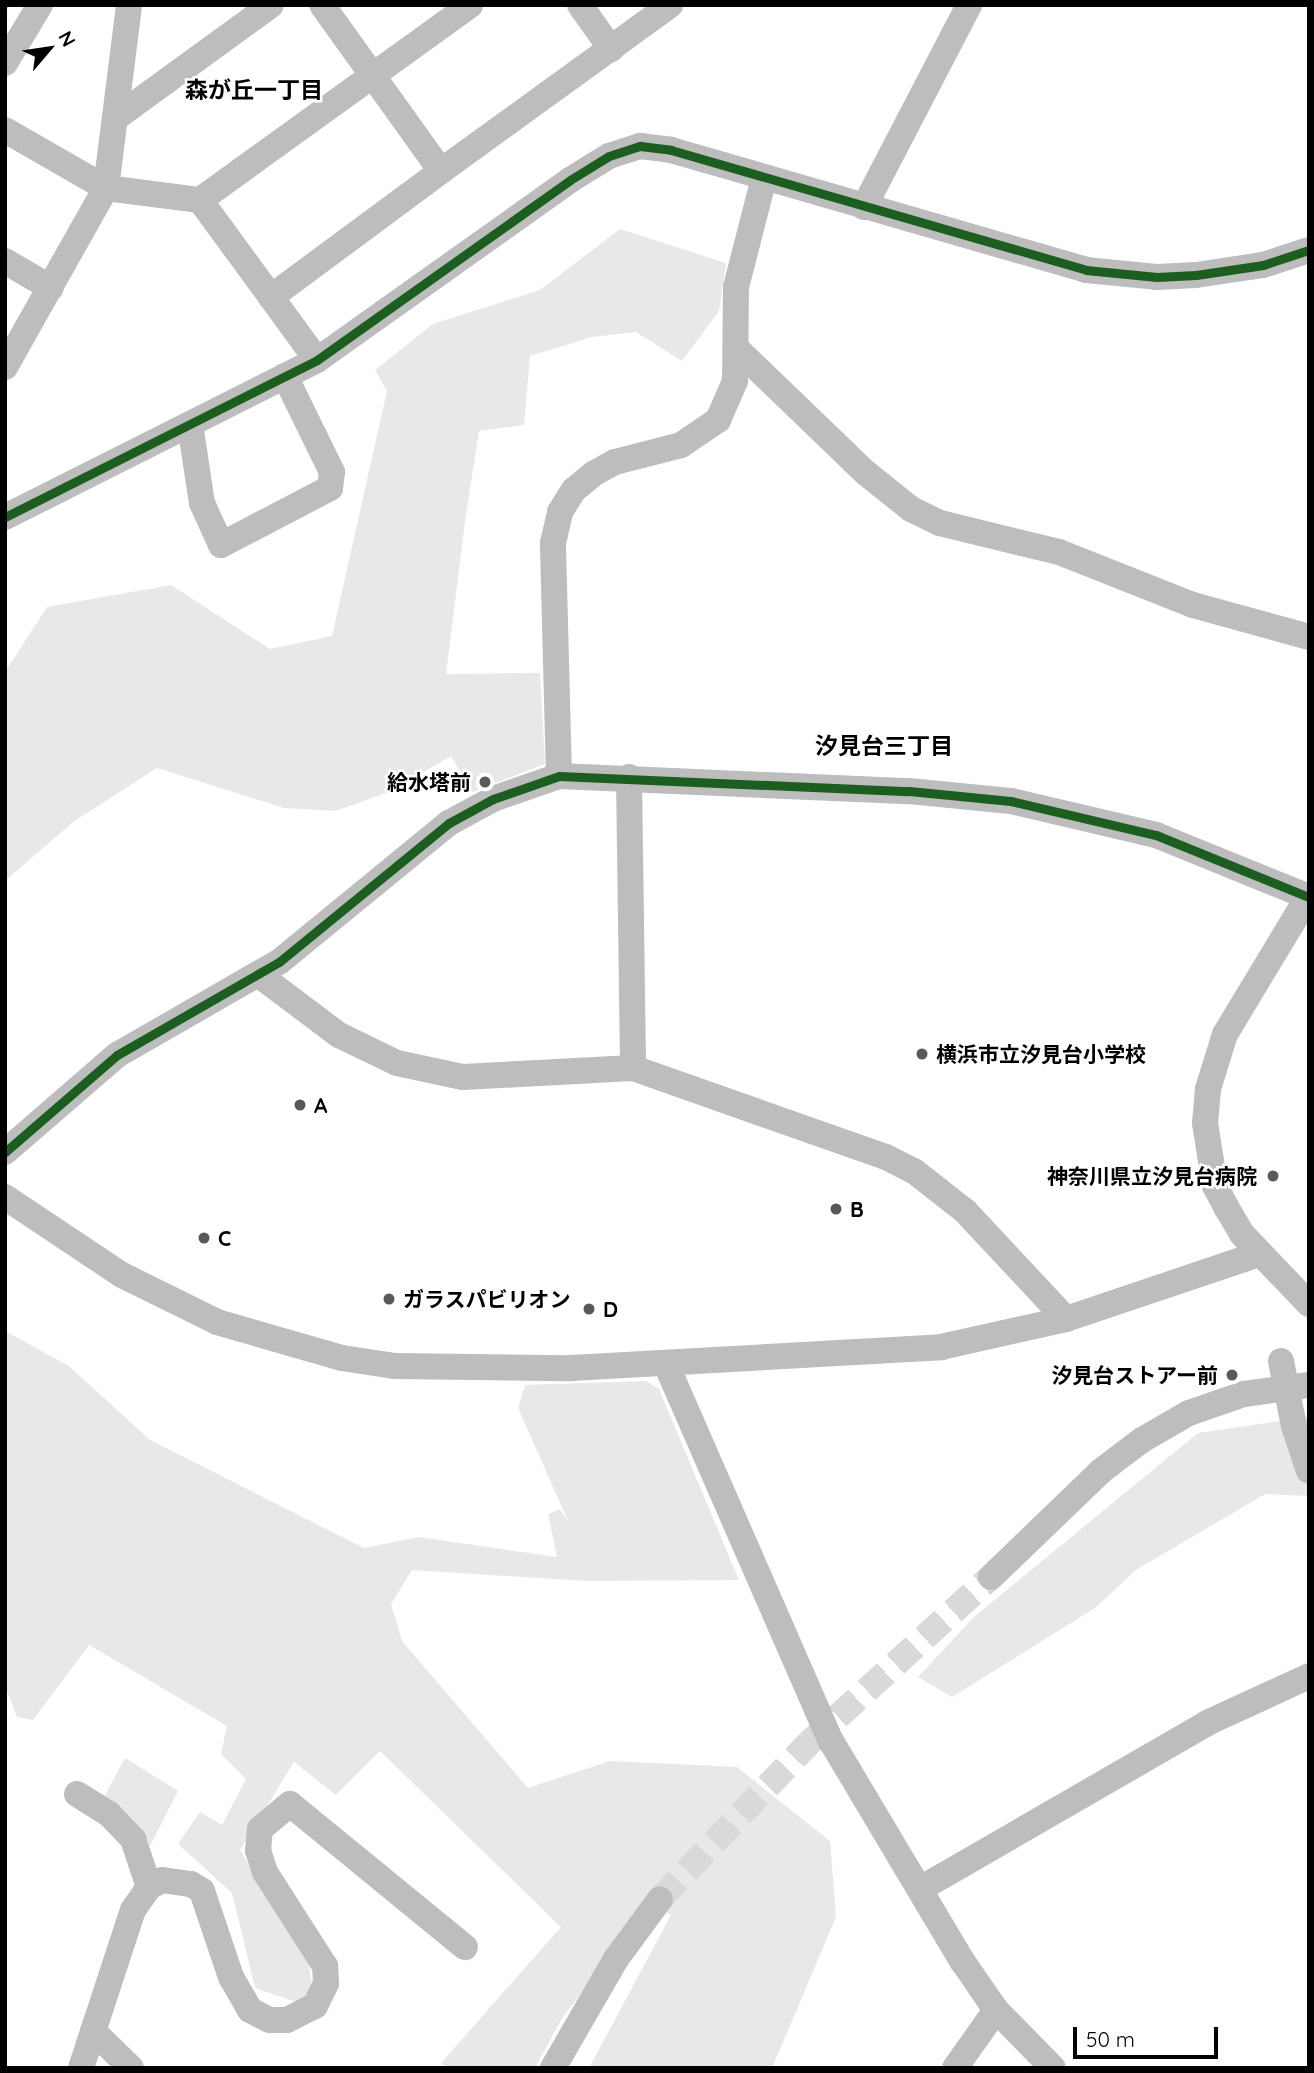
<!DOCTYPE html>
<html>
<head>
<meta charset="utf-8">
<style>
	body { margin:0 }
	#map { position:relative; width:1314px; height:2073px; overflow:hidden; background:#fff; font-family:Quicksand,"Noto Sans JP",sans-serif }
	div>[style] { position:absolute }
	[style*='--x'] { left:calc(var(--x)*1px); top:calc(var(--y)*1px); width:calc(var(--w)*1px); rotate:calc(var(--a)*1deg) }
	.green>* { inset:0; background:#e8e8e8 }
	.minor-tunnel>* { height:26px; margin-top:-13px; transform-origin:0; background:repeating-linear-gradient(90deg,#d9d9d9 0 26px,transparent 0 39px) }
	.minor>* { height:26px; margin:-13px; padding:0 13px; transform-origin:13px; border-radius:13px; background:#bdbdbd }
	.rail>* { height:8px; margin-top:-4px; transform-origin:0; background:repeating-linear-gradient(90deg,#fff 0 16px,#bdbdbd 0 32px); box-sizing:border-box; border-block:2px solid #bdbdbd }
	.minor-bridge>* { height:26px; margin:-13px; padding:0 13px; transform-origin:13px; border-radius:13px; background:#bdbdbd }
	.cycleway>* { height:9px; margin:-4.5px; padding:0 4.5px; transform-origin:4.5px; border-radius:4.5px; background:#1b5e20 }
	.dots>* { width:19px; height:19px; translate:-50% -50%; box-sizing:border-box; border:4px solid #fff; border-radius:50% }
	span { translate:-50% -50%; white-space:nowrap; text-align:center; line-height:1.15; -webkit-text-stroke:5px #fff; paint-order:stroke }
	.poi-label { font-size:21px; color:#000; font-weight:700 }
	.right { translate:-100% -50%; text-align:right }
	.left { translate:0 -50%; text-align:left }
	.neighbourhood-label { font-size:23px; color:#000; font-weight:700 }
	.frame { position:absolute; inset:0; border:7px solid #000; pointer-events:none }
	.north { position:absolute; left:14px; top:14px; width:70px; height:70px; -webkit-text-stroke:5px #fff; paint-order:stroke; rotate:61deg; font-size:19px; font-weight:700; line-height:28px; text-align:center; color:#000 }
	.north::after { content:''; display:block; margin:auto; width:24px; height:32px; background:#000; clip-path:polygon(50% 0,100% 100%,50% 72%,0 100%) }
	.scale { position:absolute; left:1073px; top:2027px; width:145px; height:32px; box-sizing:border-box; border:4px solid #000; border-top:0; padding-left:9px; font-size:21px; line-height:24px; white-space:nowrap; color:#000; -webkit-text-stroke:5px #fff; paint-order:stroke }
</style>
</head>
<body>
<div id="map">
	<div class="green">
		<div style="clip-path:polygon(620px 229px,726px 263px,719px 311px,682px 361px,636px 332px,592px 337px,530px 356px,524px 425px,479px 431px,465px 521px,446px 674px,540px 673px,545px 764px,472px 792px,451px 756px,391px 791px,336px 811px,284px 808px,157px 768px,73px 822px,5px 881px,5px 672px,47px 607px,171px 585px,270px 649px,332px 636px,387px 391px,375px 370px,433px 324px,540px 290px)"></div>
		<div style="clip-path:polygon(5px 1331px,69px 1366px,150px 1440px,364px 1548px,419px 1537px,557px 1557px,548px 1514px,560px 1509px,569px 1523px,518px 1408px,525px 1385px,646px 1381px,659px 1389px,739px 1580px,587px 1581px,412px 1570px,391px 1604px,402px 1641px,528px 1788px,610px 1761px,737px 1767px,830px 1841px,836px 1917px,772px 2068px,589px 2068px,671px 1915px,649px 1901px,561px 2020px,535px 2068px,446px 2068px,441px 2063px,561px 1927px,380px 1751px,336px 1795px,294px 1762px,240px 1850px,309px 1962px,314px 2008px,255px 1988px,232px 1893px,178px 1844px,200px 1812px,222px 1825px,246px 1779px,221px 1754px,227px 1726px,89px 1645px,33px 1720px,17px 1717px,5px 1686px)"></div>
		<div style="clip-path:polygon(1309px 1417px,1309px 1496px,1265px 1494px,1136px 1570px,1095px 1608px,952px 1697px,918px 1677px,975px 1616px,1198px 1433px)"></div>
		<div style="clip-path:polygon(125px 1758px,178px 1791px,150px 1846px,136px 1823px,105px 1795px)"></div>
	</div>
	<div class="minor-tunnel">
		<div style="--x:660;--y:1899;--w:216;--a:-46.3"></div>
		<div style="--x:809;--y:1743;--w:246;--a:-42.4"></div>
	</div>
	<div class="minor">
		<div style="--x:580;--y:5;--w:54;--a:54.8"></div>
		<div style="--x:5;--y:63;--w:68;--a:-58.9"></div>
		<div style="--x:117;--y:117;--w:190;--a:-36"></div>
		<div style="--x:5;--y:130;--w:116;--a:29.9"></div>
		<div style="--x:106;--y:188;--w:95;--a:7.3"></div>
		<div style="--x:200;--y:200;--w:333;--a:-35.8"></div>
		<div style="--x:441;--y:171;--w:283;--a:-35.9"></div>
		<div style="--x:200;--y:200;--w:120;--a:53.8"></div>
		<div style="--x:271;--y:297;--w:212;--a:-36.5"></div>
		<div style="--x:441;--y:171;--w:204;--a:-125.6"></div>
		<div style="--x:864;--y:207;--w:228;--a:-62.5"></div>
		<div style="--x:5;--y:261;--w:53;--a:30.4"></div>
		<div style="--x:271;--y:297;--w:78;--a:53.9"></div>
		<div style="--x:736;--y:348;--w:180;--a:43.9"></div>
		<div style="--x:866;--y:473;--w:58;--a:38.7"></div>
		<div style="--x:911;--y:509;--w:32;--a:26"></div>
		<div style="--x:940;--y:523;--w:122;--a:13.7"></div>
		<div style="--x:1059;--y:552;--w:144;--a:21.6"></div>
		<div style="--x:1193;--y:605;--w:120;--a:15.4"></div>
		<div style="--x:5;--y:367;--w:206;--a:-60.6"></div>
		<div style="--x:106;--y:188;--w:184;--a:-82.8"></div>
		<div style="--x:190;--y:424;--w:80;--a:81.4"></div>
		<div style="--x:202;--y:503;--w:46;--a:65.7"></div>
		<div style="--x:221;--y:545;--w:123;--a:-27.6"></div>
		<div style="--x:330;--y:488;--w:16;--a:-83"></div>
		<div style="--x:332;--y:472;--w:107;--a:-116.1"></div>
		<div style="--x:5;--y:517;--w:349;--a:-26.7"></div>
		<div style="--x:317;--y:360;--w:310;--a:-35.4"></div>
		<div style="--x:570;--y:180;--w:46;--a:-31.6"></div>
		<div style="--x:609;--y:156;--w:33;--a:-18"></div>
		<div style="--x:640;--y:146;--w:31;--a:7"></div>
		<div style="--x:671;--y:150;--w:432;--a:16.1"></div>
		<div style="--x:1086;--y:270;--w:71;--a:5.6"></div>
		<div style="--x:1157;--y:277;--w:39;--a:-3"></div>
		<div style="--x:1196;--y:275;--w:68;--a:-8.5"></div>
		<div style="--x:1263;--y:265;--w:48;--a:-18.1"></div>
		<div style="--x:559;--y:776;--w:233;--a:-91.5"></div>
		<div style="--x:553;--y:543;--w:32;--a:-77"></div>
		<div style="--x:560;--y:512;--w:26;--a:-58"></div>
		<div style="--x:574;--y:490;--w:25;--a:-40"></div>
		<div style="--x:593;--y:474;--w:25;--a:-29"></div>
		<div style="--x:615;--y:462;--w:68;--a:-14.4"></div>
		<div style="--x:681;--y:445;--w:45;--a:-34"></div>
		<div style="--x:718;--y:420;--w:43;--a:-66.4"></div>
		<div style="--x:735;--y:381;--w:94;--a:-89.4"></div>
		<div style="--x:736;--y:287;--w:113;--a:-75.6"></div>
		<div style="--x:629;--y:777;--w:291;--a:89.2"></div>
		<div style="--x:1309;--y:895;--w:162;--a:121.1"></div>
		<div style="--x:1225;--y:1034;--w:58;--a:107.2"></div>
		<div style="--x:1208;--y:1089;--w:34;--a:95"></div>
		<div style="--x:1205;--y:1123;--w:64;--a:81"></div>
		<div style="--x:1215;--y:1186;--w:24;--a:62"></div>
		<div style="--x:1226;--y:1207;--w:31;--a:59"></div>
		<div style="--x:1242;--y:1234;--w:97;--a:46.3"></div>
		<div style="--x:259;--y:975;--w:100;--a:36.9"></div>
		<div style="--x:339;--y:1035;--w:64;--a:25.8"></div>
		<div style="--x:397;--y:1063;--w:67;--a:12"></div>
		<div style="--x:463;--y:1077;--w:170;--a:-3"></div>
		<div style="--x:633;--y:1068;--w:268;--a:19.4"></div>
		<div style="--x:886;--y:1157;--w:31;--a:27"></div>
		<div style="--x:914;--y:1171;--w:65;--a:38.1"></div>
		<div style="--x:965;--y:1211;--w:148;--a:46.9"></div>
		<div style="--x:5;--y:1152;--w:148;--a:-40.9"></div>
		<div style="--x:117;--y:1055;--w:187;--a:-29.9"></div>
		<div style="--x:279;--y:962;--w:220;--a:-39.3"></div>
		<div style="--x:449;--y:823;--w:50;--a:-28.6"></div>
		<div style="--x:493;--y:799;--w:70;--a:-19.2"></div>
		<div style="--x:559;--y:776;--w:350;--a:2.5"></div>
		<div style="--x:909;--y:791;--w:102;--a:5.6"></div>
		<div style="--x:1011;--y:801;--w:149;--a:13.2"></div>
		<div style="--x:1156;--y:835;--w:165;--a:22.1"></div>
		<div style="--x:5;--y:1197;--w:141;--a:33.7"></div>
		<div style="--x:122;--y:1275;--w:106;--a:26.3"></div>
		<div style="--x:217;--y:1322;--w:130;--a:16.1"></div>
		<div style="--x:342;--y:1358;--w:54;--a:8.6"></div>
		<div style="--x:395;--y:1366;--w:176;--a:0.7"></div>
		<div style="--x:571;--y:1368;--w:371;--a:-3.2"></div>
		<div style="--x:941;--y:1347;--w:128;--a:-12.6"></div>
		<div style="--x:1066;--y:1319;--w:204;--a:-18.6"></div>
		<div style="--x:666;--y:1364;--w:412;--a:66.4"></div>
		<div style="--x:831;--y:1741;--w:257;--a:59.2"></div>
		<div style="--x:963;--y:1962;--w:58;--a:55.5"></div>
		<div style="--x:996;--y:2010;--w:81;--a:45.5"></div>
		<div style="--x:1294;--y:1426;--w:47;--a:71.6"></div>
		<div style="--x:991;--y:1577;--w:153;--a:-43.9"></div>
		<div style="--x:1101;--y:1471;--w:51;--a:-37.1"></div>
		<div style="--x:1142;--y:1440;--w:54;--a:-29.9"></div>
		<div style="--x:1189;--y:1413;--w:58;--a:-19.1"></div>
		<div style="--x:1244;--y:1394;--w:66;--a:-7.9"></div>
		<div style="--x:77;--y:1794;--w:38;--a:32"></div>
		<div style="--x:109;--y:1814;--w:35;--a:46"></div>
		<div style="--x:133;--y:1839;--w:51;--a:71.6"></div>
		<div style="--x:920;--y:1889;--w:332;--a:-30"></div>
		<div style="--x:1207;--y:1723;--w:112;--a:-24.7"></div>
		<div style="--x:93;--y:2031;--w:53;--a:44.2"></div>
		<div style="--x:81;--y:2068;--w:166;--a:-71.8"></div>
		<div style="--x:133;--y:1910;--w:28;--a:-55"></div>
		<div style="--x:149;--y:1887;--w:15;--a:-28"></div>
		<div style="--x:162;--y:1880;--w:29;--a:8"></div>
		<div style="--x:191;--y:1884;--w:13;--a:32"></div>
		<div style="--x:202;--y:1891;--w:91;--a:71.4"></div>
		<div style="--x:231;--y:1977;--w:38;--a:60"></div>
		<div style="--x:250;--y:2010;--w:22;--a:27"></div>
		<div style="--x:270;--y:2020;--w:17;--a:0"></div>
		<div style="--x:287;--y:2020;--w:31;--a:-27"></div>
		<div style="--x:315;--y:2006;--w:25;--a:-64"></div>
		<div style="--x:326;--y:1983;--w:17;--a:-93"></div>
		<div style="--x:325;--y:1966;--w:112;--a:-122.6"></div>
		<div style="--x:265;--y:1872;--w:22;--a:-108"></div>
		<div style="--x:258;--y:1851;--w:22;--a:-85"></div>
		<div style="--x:260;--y:1829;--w:39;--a:-40"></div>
		<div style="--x:290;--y:1804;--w:226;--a:39.3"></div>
		<div style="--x:553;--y:2068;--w:126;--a:-60"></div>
		<div style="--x:616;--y:1959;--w:74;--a:-53.7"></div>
		<div style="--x:955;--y:2068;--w:71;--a:-54.7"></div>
	</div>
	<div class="rail">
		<div style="--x:5;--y:6;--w:1;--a:-45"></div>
	</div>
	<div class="minor-bridge">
		<div style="--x:1281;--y:1361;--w:66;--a:78.7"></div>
	</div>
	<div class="cycleway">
		<div style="--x:5;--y:517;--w:349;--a:-26.7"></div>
		<div style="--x:317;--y:360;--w:310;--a:-35.4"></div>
		<div style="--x:570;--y:180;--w:46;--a:-31.6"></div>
		<div style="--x:609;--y:156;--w:33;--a:-18"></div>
		<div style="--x:640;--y:146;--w:31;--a:7"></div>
		<div style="--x:671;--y:150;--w:432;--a:16.1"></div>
		<div style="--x:1086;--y:270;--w:71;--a:5.6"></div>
		<div style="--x:1157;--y:277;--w:39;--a:-3"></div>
		<div style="--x:1196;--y:275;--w:68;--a:-8.5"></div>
		<div style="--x:1263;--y:265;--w:48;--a:-18.1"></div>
		<div style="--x:5;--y:1152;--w:148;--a:-40.9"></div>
		<div style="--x:117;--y:1055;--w:187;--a:-29.9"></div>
		<div style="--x:279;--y:962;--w:220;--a:-39.3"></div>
		<div style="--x:449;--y:823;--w:50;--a:-28.6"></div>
		<div style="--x:493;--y:799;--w:70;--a:-19.2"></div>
		<div style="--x:559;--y:776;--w:350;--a:2.5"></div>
		<div style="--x:909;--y:791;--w:102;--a:5.6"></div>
		<div style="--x:1011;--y:801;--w:149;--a:13.2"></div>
		<div style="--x:1156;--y:835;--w:165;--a:22.1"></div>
	</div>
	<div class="dots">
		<div style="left:485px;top:782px;background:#595959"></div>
		<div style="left:922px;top:1054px;background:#595959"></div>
		<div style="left:300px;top:1105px;background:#595959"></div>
		<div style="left:1273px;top:1176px;background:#595959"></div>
		<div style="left:836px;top:1209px;background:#595959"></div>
		<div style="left:204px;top:1238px;background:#595959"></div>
		<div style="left:389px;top:1299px;background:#595959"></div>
		<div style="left:589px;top:1309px;background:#595959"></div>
		<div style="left:1232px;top:1375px;background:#595959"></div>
	</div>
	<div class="poi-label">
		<span class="right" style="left:471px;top:782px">給水塔前</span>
		<span class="left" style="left:936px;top:1054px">横浜市立汐見台小学校</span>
		<span class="left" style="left:314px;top:1105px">A</span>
		<span class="right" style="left:1257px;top:1176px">神奈川県立汐見台病院</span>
		<span class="left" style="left:850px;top:1209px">B</span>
		<span class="left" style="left:218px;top:1238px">C</span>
		<span class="left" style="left:403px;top:1299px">ガラスパビリオン</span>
		<span class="left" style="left:603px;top:1309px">D</span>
		<span class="right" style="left:1218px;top:1375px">汐見台ストアー前</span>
	</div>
	<div class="neighbourhood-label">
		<span style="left:254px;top:90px">森が丘一丁目</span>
		<span style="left:884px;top:746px">汐見台三丁目</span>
	</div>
	<div class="frame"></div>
	<div class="north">N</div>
	<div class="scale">50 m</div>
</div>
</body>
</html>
